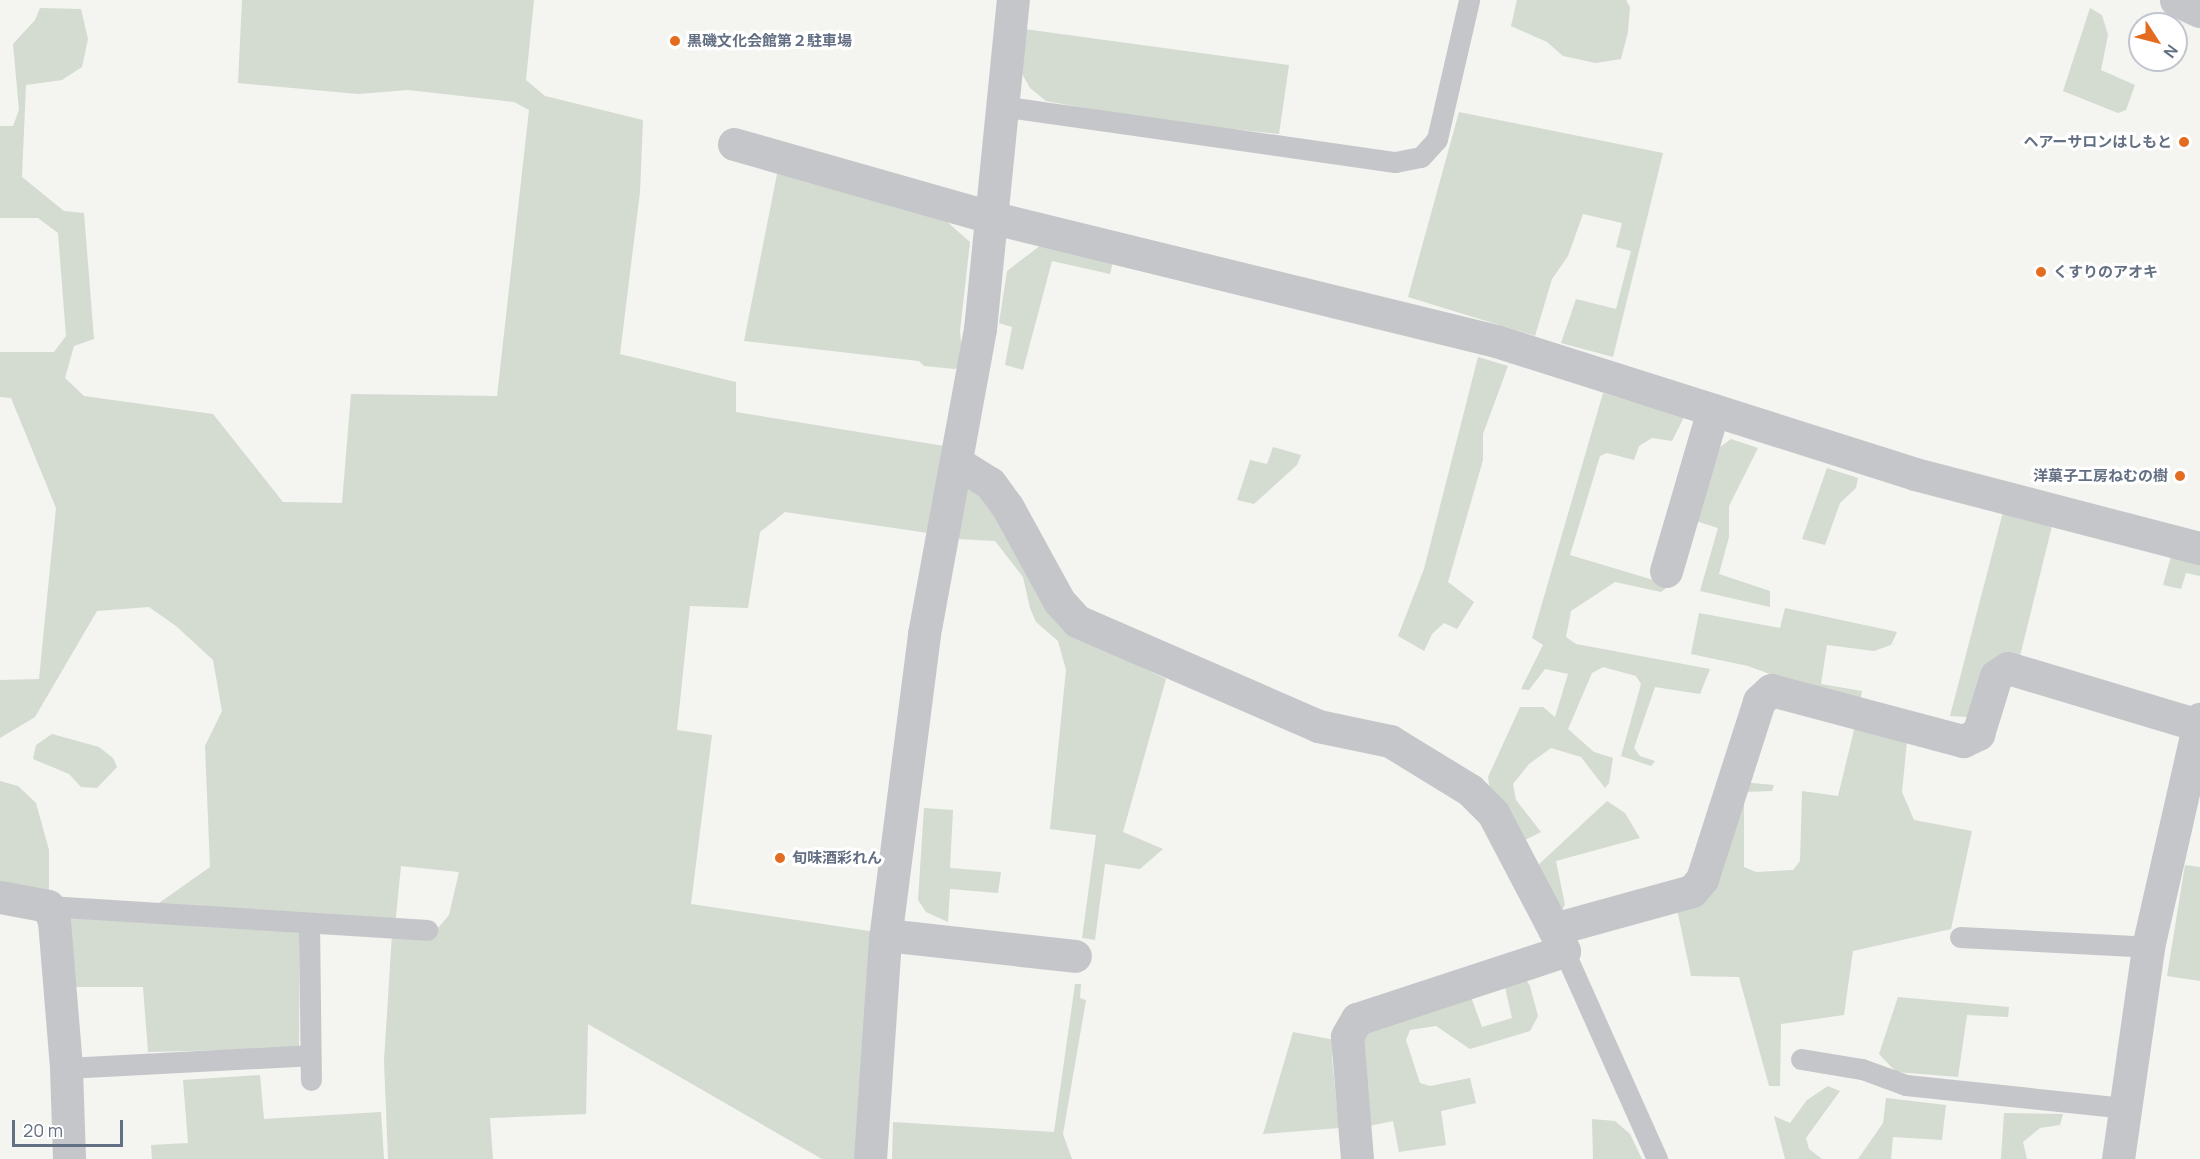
<!DOCTYPE html>
<html>
<head>
<meta charset="utf-8">
<style>
	body { margin:0 }
	#map { position:relative; width:2200px; height:1159px; overflow:hidden; background:#f4f4f0; font-family:Manrope,"Noto Sans JP",sans-serif }
	div>[style] { position:absolute }
	[style*='--x'] { left:calc(var(--x)*1px); top:calc(var(--y)*1px); width:calc(var(--w)*1px); rotate:calc(var(--a)*1deg) }
	.green>* { inset:0; background:#d4dbd1 }
	.service>* { height:21px; margin:-10.5px; padding:0 10.5px; transform-origin:10.5px; border-radius:10.5px; background:#c4c6ca }
	.minor>* { height:33px; margin:-16.5px; padding:0 16.5px; transform-origin:16.5px; border-radius:16.5px; background:#c4c6ca }
	.tertiary>* { height:33px; margin:-16.5px; padding:0 16.5px; transform-origin:16.5px; border-radius:16.5px; background:#c4c6ca }
	.dots>* { width:16px; height:16px; translate:-50% -50%; box-sizing:border-box; border:3px solid #fff; border-radius:50% }
	span { translate:-50% -50%; white-space:nowrap; text-align:center; line-height:1.15; -webkit-text-stroke:6px #fff; paint-order:stroke }
	.poi-label { font-size:15px; color:#636f82; font-weight:700 }
	.left { translate:0 -50%; text-align:left }
	.right { translate:-100% -50%; text-align:right }
	.north { position:absolute; left:2128px; top:12px; width:60px; height:60px; box-sizing:border-box; background:#fff; border:2px solid #c1c5cd; border-radius:50%; rotate:126deg; font-size:16px; font-weight:700; line-height:24px; text-align:center; color:#636f82 }
	.north::after { content:''; display:block; margin:auto; width:21px; height:27px; background:#e46c21; clip-path:polygon(50% 0,100% 100%,50% 72%,0 100%) }
	.scale { position:absolute; left:12px; top:1120px; width:111px; height:27px; box-sizing:border-box; border:3px solid #636f82; border-top:0; padding-left:8px; font-size:18px; line-height:21px; white-space:nowrap; color:#636f82; -webkit-text-stroke:4px #fff; paint-order:stroke }
</style>
</head>
<body>
<div id="map">
	<div class="green">
		<div style="clip-path:polygon(242px 0,534px 0,526px 80px,545px 96px,643px 120px,640px 192px,620px 354px,736px 382px,736px 412px,944px 446px,928px 533px,785px 512px,760px 532px,748px 608px,690px 606px,677px 730px,712px 735px,691px 904px,876px 932px,856px 1159px,822px 1159px,588px 1024px,586px 1114px,490px 1118px,493px 1159px,388px 1159px,384px 1061px,392px 934px,433px 934px,449px 915px,459px 872px,401px 866px,395px 926px,300px 926px,299px 1048px,148px 1052px,143px 987px,76px 987px,69px 913px,159px 903px,210px 867px,205px 746px,222px 711px,213px 660px,176px 626px,149px 607px,97px 611px,35px 717px,0 738px,0 680px,39px 679px,56px 508px,11px 398px,0 397px,0 352px,54px 352px,66px 336px,58px 233px,38px 218px,0 218px,0 126px,13px 126px,19px 110px,13px 44px,35px 20px,40px 8px,81px 9px,88px 39px,82px 67px,62px 80px,26px 85px,22px 177px,64px 211px,84px 213px,94px 339px,74px 346px,65px 378px,84px 396px,213px 414px,283px 502px,342px 503px,351px 394px,497px 396px,529px 110px,514px 102px,408px 90px,358px 94px,238px 83px)"></div>
		<div style="clip-path:polygon(1517px 0,1626px 0,1630px 7px,1628px 32px,1621px 59px,1596px 63px,1563px 56px,1547px 42px,1511px 26px)"></div>
		<div style="clip-path:polygon(2090px 8px,2102px 15px,2108px 35px,2101px 70px,2135px 85px,2126px 110px,2118px 113px,2063px 91px)"></div>
		<div style="clip-path:polygon(1024px 29px,1289px 65px,1279px 134px,1156px 121px,1046px 101px,1030px 88px,1021px 72px)"></div>
		<div style="clip-path:polygon(1459px 112px,1663px 153px,1613px 357px,1561px 343px,1576px 299px,1616px 309px,1631px 251px,1616px 247px,1622px 223px,1583px 214px,1568px 256px,1552px 279px,1535px 336px,1408px 297px)"></div>
		<div style="clip-path:polygon(778px 169px,936px 212px,970px 242px,960px 331px,963px 364px,955px 369px,924px 366px,919px 361px,744px 341px)"></div>
		<div style="clip-path:polygon(1041px 245px,1113px 262px,1110px 274px,1052px 261px,1023px 370px,1005px 365px,1012px 327px,999px 323px,1007px 271px)"></div>
		<div style="clip-path:polygon(1478px 357px,1508px 366px,1483px 434px,1483px 460px,1448px 582px,1474px 602px,1457px 629px,1444px 623px,1432px 634px,1424px 651px,1398px 636px,1424px 569px)"></div>
		<div style="clip-path:polygon(1603px 393px,1684px 417px,1672px 441px,1652px 438px,1639px 446px,1634px 460px,1607px 453px,1600px 456px,1570px 555px,1670px 585px,1661px 592px,1615px 582px,1571px 611px,1566px 637px,1576px 644px,1710px 669px,1700px 694px,1655px 687px,1634px 748px,1640px 756px,1655px 761px,1651px 766px,1621px 756px,1641px 684px,1636px 676px,1603px 667px,1592px 673px,1568px 729px,1594px 752px,1613px 758px,1609px 783px,1605px 788px,1581px 757px,1551px 748px,1529px 764px,1513px 784px,1516px 800px,1541px 832px,1523px 841px,1490px 791px,1488px 777px,1520px 707px,1543px 707px,1555px 717px,1568px 674px,1545px 669px,1529px 690px,1521px 689px,1543px 645px,1532px 638px)"></div>
		<div style="clip-path:polygon(1731px 439px,1758px 448px,1729px 506px,1729px 537px,1719px 574px,1770px 591px,1770px 607px,1700px 591px,1718px 528px,1696px 521px,1720px 447px)"></div>
		<div style="clip-path:polygon(1273px 447px,1301px 455px,1297px 465px,1254px 504px,1237px 500px,1250px 460px,1267px 464px)"></div>
		<div style="clip-path:polygon(1827px 468px,1858px 478px,1856px 488px,1840px 503px,1825px 545px,1802px 539px)"></div>
		<div style="clip-path:polygon(967px 488px,991px 499px,1070px 632px,1166px 679px,1123px 832px,1163px 849px,1140px 869px,1105px 864px,1095px 940px,1082px 938px,1096px 835px,1050px 829px,1066px 670px,1058px 641px,1036px 622px,1030px 608px,1023px 577px,995px 541px,957px 539px)"></div>
		<div style="clip-path:polygon(2003px 512px,2052px 526px,2020px 656px,1968px 717px,1950px 716px)"></div>
		<div style="clip-path:polygon(2171px 556px,2191px 559px,2200px 565px,2200px 576px,2186px 573px,2181px 589px,2163px 585px)"></div>
		<div style="clip-path:polygon(1785px 608px,1897px 632px,1891px 645px,1874px 651px,1827px 645px,1821px 684px,1862px 691px,1859px 707px,1748px 666px,1691px 654px,1699px 613px,1780px 628px)"></div>
		<div style="clip-path:polygon(1855px 726px,1907px 741px,1902px 792px,1914px 820px,1972px 831px,1951px 929px,1853px 951px,1844px 1015px,1781px 1024px,1780px 1086px,1769px 1086px,1739px 977px,1691px 976px,1677px 909px,1741px 782px,1774px 785px,1772px 791px,1744px 792px,1744px 867px,1756px 872px,1793px 870px,1800px 861px,1802px 791px,1838px 796px)"></div>
		<div style="clip-path:polygon(52px 734px,99px 747px,113px 758px,117px 767px,97px 788px,81px 787px,69px 774px,33px 759px,36px 745px)"></div>
		<div style="clip-path:polygon(0 781px,18px 786px,36px 803px,49px 850px,49px 893px,0 883px)"></div>
		<div style="clip-path:polygon(1607px 801px,1625px 813px,1640px 838px,1556px 861px,1565px 905px,1562px 910px,1536px 867px)"></div>
		<div style="clip-path:polygon(924px 808px,953px 810px,950px 868px,1001px 872px,998px 893px,950px 889px,948px 922px,926px 912px,918px 900px)"></div>
		<div style="clip-path:polygon(2185px 865px,2200px 867px,2200px 981px,2167px 976px)"></div>
		<div style="clip-path:polygon(1523px 975px,1530px 986px,1538px 1016px,1530px 1031px,1470px 1049px,1436px 1026px,1410px 1030px,1406px 1040px,1420px 1083px,1430px 1086px,1470px 1078px,1476px 1103px,1441px 1111px,1446px 1145px,1399px 1152px,1393px 1121px,1369px 1126px,1358px 1041px,1367px 1028px,1470px 994px,1482px 1027px,1512px 1018px,1504px 983px)"></div>
		<div style="clip-path:polygon(1075px 984px,1081px 984px,1080px 998px,1086px 1000px,1063px 1134px,1072px 1159px,892px 1159px,893px 1122px,1054px 1132px)"></div>
		<div style="clip-path:polygon(1898px 997px,2009px 1007px,2008px 1017px,1967px 1015px,1958px 1077px,1896px 1072px,1879px 1054px)"></div>
		<div style="clip-path:polygon(1293px 1032px,1335px 1040px,1332px 1058px,1339px 1128px,1263px 1134px)"></div>
		<div style="clip-path:polygon(260px 1075px,264px 1119px,381px 1112px,384px 1159px,152px 1159px,151px 1145px,188px 1143px,183px 1080px)"></div>
		<div style="clip-path:polygon(1828px 1086px,1840px 1091px,1806px 1138px,1809px 1149px,1822px 1159px,1785px 1159px,1774px 1116px,1790px 1123px,1807px 1100px)"></div>
		<div style="clip-path:polygon(1886px 1098px,1946px 1105px,1942px 1140px,1893px 1137px,1891px 1159px,1858px 1159px,1883px 1123px)"></div>
		<div style="clip-path:polygon(2004px 1113px,2063px 1114px,2060px 1125px,2040px 1128px,2023px 1142px,2027px 1159px,2001px 1159px)"></div>
		<div style="clip-path:polygon(1592px 1119px,1615px 1121px,1630px 1134px,1642px 1159px,1593px 1159px)"></div>
	</div>
	<div class="service">
		<div style="--x:1001;--y:106;--w:398;--a:8.1"></div>
		<div style="--x:1395;--y:162;--w:26;--a:-11"></div>
		<div style="--x:1421;--y:157;--w:24;--a:-48"></div>
		<div style="--x:1437;--y:139;--w:143;--a:-77"></div>
		<div style="--x:48;--y:906;--w:380;--a:3.6"></div>
		<div style="--x:309;--y:923;--w:157;--a:89.3"></div>
		<div style="--x:1960;--y:937;--w:188;--a:3"></div>
		<div style="--x:1564;--y:951;--w:228;--a:65.9"></div>
		<div style="--x:1801;--y:1059;--w:62;--a:9.3"></div>
		<div style="--x:1862;--y:1069;--w:47;--a:20"></div>
		<div style="--x:1906;--y:1085;--w:219;--a:6"></div>
		<div style="--x:66;--y:1068;--w:244;--a:-3"></div>
	</div>
	<div class="minor">
		<div style="--x:734;--y:144;--w:266;--a:15.9"></div>
		<div style="--x:990;--y:217;--w:521;--a:13.77"></div>
		<div style="--x:1496;--y:341;--w:440;--a:17.6"></div>
		<div style="--x:1915;--y:474;--w:294;--a:14.6"></div>
		<div style="--x:956;--y:462;--w:40;--a:32"></div>
		<div style="--x:990;--y:483;--w:29;--a:54"></div>
		<div style="--x:1007;--y:506;--w:108;--a:61.3"></div>
		<div style="--x:1059;--y:601;--w:27;--a:48"></div>
		<div style="--x:1077;--y:621;--w:263;--a:23.5"></div>
		<div style="--x:1318;--y:726;--w:74;--a:11.8"></div>
		<div style="--x:1390;--y:741;--w:94;--a:31.5"></div>
		<div style="--x:1470;--y:790;--w:33;--a:45"></div>
		<div style="--x:1493;--y:813;--w:131;--a:62.3"></div>
		<div style="--x:1666;--y:571;--w:168;--a:-73.7"></div>
		<div style="--x:0;--y:897;--w:49;--a:10.6"></div>
		<div style="--x:48;--y:906;--w:16;--a:68"></div>
		<div style="--x:54;--y:921;--w:147;--a:85.3"></div>
		<div style="--x:66;--y:1068;--w:91;--a:88.1"></div>
		<div style="--x:886;--y:935;--w:190;--a:6.3"></div>
		<div style="--x:870;--y:1159;--w:221;--a:-86.1"></div>
		<div style="--x:885;--y:939;--w:307;--a:-82.7"></div>
		<div style="--x:924;--y:634;--w:310;--a:-79.6"></div>
		<div style="--x:980;--y:329;--w:331;--a:-84.3"></div>
		<div style="--x:1357;--y:1159;--w:123;--a:-94.6"></div>
		<div style="--x:1347;--y:1036;--w:20;--a:-60"></div>
		<div style="--x:1357;--y:1019;--w:218;--a:-18.2"></div>
		<div style="--x:1564;--y:951;--w:24;--a:-114"></div>
		<div style="--x:1554;--y:929;--w:143;--a:-15.4"></div>
		<div style="--x:1692;--y:891;--w:16;--a:-50"></div>
		<div style="--x:1702;--y:879;--w:187;--a:-72.2"></div>
		<div style="--x:1759;--y:701;--w:16;--a:-43"></div>
		<div style="--x:1771;--y:690;--w:199;--a:14.9"></div>
		<div style="--x:1963;--y:741;--w:17;--a:-25"></div>
		<div style="--x:1978;--y:734;--w:61;--a:-72.8"></div>
		<div style="--x:1996;--y:676;--w:14;--a:-34"></div>
		<div style="--x:2008;--y:668;--w:198;--a:16.7"></div>
	</div>
	<div class="tertiary">
		<div style="--x:2176;--y:0;--w:26;--a:25"></div>
		<div style="--x:2118;--y:1159;--w:214;--a:-81.9"></div>
		<div style="--x:2148;--y:947;--w:234;--a:-77.2"></div>
	</div>
	<div class="dots">
		<div style="left:675px;top:41px;background:#e46c21"></div>
		<div style="left:2184px;top:142px;background:#e46c21"></div>
		<div style="left:2041px;top:272px;background:#e46c21"></div>
		<div style="left:2180px;top:476px;background:#e46c21"></div>
		<div style="left:780px;top:858px;background:#e46c21"></div>
	</div>
	<div class="poi-label">
		<span class="left" style="left:687px;top:41px">黒磯文化会館第２駐車場</span>
		<span class="right" style="left:2172px;top:142px">ヘアーサロンはしもと</span>
		<span class="left" style="left:2053px;top:272px">くすりのアオキ</span>
		<span class="right" style="left:2168px;top:476px">洋菓子工房ねむの樹</span>
		<span class="left" style="left:792px;top:858px">旬味酒彩れん</span>
	</div>
	<div class="north">N</div>
	<div class="scale">20 m</div>
</div>
</body>
</html>
